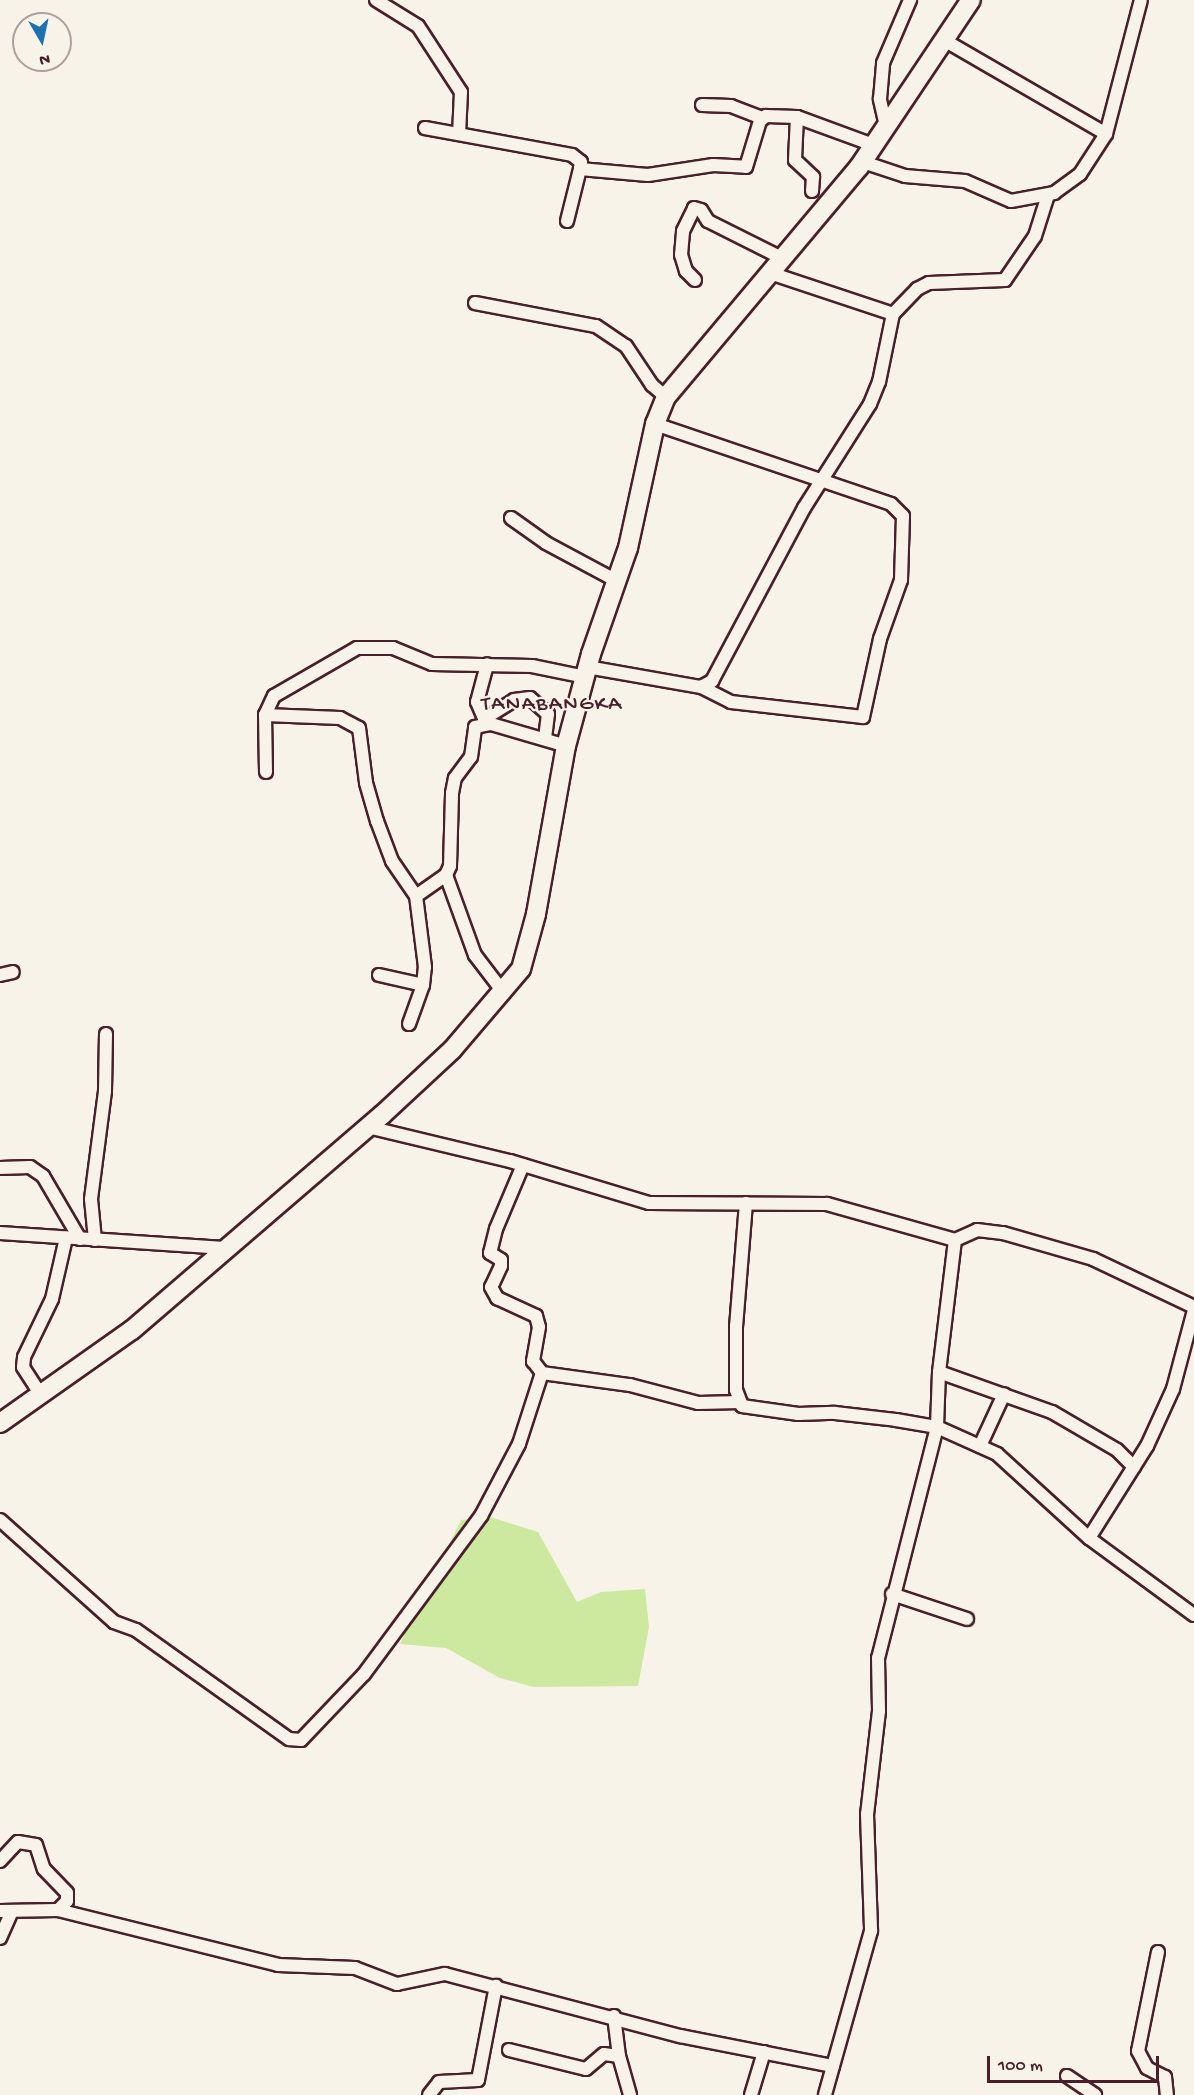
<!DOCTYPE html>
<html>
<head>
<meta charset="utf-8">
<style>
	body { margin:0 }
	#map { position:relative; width:1194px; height:2095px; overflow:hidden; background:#f7f3e8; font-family:"Gochi Hand",sans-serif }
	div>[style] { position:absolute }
	.green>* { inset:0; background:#cde9a0 }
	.roads { filter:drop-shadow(2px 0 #4a1f2b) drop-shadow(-2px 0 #4a1f2b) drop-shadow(0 2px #4a1f2b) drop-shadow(0 -2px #4a1f2b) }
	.street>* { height:12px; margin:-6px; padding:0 6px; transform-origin:6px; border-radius:6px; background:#f7f3e8 }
	.primary>* { height:18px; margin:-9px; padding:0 9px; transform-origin:9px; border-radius:9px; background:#f7f3e8 }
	span { translate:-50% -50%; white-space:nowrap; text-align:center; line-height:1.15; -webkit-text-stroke:4.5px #f7f3e8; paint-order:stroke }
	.quarter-label { font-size:22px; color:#4a1f2b; letter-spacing:1.5px }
	.north { position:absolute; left:12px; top:12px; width:60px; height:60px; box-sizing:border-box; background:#f7f3e8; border:2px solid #b29e9c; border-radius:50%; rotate:171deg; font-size:16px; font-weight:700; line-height:24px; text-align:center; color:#4a1f2b }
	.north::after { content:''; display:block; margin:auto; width:21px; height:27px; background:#1f6fb2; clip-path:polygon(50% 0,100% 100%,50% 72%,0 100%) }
	.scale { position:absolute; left:987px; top:2056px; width:172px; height:27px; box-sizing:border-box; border:3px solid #4a1f2b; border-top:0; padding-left:8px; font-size:18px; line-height:21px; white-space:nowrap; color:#4a1f2b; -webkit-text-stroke:4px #f7f3e8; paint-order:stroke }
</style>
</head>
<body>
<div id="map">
	<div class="green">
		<div style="clip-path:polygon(490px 1517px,538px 1532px,577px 1602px,601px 1592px,645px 1589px,649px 1627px,638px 1686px,534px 1687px,500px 1678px,446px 1648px,400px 1644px,461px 1520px)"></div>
	</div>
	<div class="roads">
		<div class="street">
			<div style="left:376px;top:0;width:49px;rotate:31.8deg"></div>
			<div style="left:418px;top:26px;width:79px;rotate:56.9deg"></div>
			<div style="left:461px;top:92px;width:42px;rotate:92.7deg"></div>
			<div style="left:944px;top:40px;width:187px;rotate:30.1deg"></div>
			<div style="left:702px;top:105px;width:29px;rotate:2deg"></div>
			<div style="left:731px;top:106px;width:33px;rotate:21deg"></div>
			<div style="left:797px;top:117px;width:43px;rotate:92.7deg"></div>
			<div style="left:795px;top:160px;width:25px;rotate:43deg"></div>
			<div style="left:813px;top:177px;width:14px;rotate:94deg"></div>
			<div style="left:886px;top:126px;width:28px;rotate:-103deg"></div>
			<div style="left:880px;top:99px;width:36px;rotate:-85deg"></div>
			<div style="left:883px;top:63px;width:69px;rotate:-66.8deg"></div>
			<div style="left:425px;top:128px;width:149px;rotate:10.4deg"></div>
			<div style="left:572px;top:155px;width:11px;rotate:38deg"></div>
			<div style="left:581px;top:162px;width:7px;rotate:98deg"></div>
			<div style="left:863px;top:162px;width:44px;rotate:18.4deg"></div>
			<div style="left:905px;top:176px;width:60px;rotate:4.8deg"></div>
			<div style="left:965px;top:181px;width:50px;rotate:23.5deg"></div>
			<div style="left:1011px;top:201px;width:44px;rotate:-10.5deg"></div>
			<div style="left:1054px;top:193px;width:32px;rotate:-36deg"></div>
			<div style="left:1080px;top:174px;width:48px;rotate:-57deg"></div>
			<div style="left:1106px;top:134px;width:138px;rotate:-75.4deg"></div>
			<div style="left:567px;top:221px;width:54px;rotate:-76deg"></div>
			<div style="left:580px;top:169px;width:68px;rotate:5deg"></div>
			<div style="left:648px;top:175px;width:66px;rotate:-8.7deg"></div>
			<div style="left:713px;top:165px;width:33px;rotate:3deg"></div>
			<div style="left:746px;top:167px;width:48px;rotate:-73.1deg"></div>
			<div style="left:760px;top:121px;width:8px;rotate:-40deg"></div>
			<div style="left:766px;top:116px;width:31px;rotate:2deg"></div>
			<div style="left:797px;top:117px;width:81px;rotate:20.2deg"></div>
			<div style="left:773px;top:274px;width:126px;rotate:18.4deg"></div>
			<div style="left:893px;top:314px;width:35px;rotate:-46deg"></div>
			<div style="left:917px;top:289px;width:13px;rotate:-27deg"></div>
			<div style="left:929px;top:283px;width:76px;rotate:-2.3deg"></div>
			<div style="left:1005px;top:280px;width:53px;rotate:-55.7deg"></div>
			<div style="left:1035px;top:236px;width:43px;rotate:-72.4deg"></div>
			<div style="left:695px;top:280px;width:13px;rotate:-135deg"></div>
			<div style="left:686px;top:271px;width:17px;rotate:-107deg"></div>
			<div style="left:681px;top:255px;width:24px;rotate:-85deg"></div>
			<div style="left:683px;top:231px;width:25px;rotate:-64deg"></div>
			<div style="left:694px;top:208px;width:7px;rotate:16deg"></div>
			<div style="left:701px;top:210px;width:13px;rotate:58deg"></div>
			<div style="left:708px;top:221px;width:85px;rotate:26.6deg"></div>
			<div style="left:475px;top:303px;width:123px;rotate:10.8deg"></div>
			<div style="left:596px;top:326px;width:36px;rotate:34deg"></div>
			<div style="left:626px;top:346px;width:47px;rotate:56.3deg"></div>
			<div style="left:652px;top:385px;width:18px;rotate:41deg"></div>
			<div style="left:655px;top:424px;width:249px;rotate:18.7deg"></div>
			<div style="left:891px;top:504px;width:17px;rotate:45deg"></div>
			<div style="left:903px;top:516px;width:64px;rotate:91.8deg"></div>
			<div style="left:901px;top:580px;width:63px;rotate:109.6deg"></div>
			<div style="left:880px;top:639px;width:80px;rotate:102.3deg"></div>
			<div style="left:863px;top:717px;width:133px;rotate:-173.5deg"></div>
			<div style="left:731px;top:702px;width:34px;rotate:-153deg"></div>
			<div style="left:511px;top:518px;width:43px;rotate:35.5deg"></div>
			<div style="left:546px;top:543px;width:81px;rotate:28.2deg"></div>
			<div style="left:587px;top:667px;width:116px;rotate:10deg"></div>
			<div style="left:701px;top:687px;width:13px;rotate:-29deg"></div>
			<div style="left:712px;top:681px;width:196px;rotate:-62deg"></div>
			<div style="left:804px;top:508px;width:123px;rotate:-57.6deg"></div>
			<div style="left:870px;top:404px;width:24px;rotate:-68deg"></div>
			<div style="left:879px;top:382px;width:69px;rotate:-78.4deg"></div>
			<div style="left:265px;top:715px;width:75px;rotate:2.3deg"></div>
			<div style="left:340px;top:718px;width:21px;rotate:28deg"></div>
			<div style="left:359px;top:728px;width:55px;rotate:82.7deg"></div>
			<div style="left:366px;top:783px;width:40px;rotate:74deg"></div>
			<div style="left:377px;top:821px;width:43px;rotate:69.4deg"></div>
			<div style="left:392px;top:861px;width:42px;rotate:55.6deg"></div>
			<div style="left:484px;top:719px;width:36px;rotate:-32deg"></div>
			<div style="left:514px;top:700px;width:16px;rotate:-7deg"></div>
			<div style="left:530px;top:698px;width:24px;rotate:42deg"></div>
			<div style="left:548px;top:714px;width:23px;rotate:97deg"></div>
			<div style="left:486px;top:723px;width:23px;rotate:-113deg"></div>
			<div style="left:477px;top:702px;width:39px;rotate:-75deg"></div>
			<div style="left:266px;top:772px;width:57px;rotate:-91deg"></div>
			<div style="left:265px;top:715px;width:21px;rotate:-65deg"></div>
			<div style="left:274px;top:696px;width:96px;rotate:-30deg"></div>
			<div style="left:357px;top:648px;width:36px"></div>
			<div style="left:393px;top:648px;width:42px;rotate:22.3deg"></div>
			<div style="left:432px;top:664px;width:100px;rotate:1.1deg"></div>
			<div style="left:532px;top:666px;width:54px;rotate:11.7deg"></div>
			<div style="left:446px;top:875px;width:85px;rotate:70.1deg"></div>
			<div style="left:475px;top:955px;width:48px;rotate:52.7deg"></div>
			<div style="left:0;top:975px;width:13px;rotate:-13deg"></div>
			<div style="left:379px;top:975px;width:45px;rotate:12.8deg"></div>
			<div style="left:409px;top:1024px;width:41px;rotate:-70.3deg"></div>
			<div style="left:423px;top:985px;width:18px;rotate:-84deg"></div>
			<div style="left:425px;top:967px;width:72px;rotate:-97.2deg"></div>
			<div style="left:416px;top:896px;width:37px;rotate:-35deg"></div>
			<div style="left:446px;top:875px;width:10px;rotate:-66deg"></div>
			<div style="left:450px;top:866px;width:73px;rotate:-88.4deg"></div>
			<div style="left:452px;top:793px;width:15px;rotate:-79deg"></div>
			<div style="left:455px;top:778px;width:26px;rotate:-53deg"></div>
			<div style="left:471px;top:757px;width:30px;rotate:-82deg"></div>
			<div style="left:475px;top:727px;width:16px;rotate:-11deg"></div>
			<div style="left:491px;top:724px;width:78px;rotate:16.3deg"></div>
			<div style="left:368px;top:1127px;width:146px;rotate:13.5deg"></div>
			<div style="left:510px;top:1161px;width:145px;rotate:16.8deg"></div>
			<div style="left:649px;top:1203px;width:178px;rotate:0.3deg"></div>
			<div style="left:827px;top:1204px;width:133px;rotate:15.7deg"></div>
			<div style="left:955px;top:1240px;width:133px;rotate:96.9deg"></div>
			<div style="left:939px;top:1372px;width:55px;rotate:92.1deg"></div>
			<div style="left:937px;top:1427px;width:238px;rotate:104.3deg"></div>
			<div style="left:878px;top:1658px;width:53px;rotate:88.9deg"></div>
			<div style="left:879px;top:1711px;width:104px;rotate:96.6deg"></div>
			<div style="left:867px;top:1814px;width:117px;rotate:88deg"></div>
			<div style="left:871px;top:1931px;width:170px;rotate:105.7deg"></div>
			<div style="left:523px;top:1165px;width:69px;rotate:112.9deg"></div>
			<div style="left:496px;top:1229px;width:25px;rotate:104deg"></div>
			<div style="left:490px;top:1253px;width:13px;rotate:32deg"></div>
			<div style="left:501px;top:1260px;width:6px;rotate:90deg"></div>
			<div style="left:501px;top:1266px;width:23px;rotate:115deg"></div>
			<div style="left:491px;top:1287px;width:13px;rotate:61deg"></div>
			<div style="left:497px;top:1298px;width:43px;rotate:24.8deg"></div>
			<div style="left:536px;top:1316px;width:11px;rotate:75deg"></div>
			<div style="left:539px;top:1327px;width:35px;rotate:100deg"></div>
			<div style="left:533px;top:1361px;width:15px;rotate:53deg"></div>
			<div style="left:0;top:1168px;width:30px;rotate:-2deg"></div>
			<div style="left:30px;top:1167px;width:16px;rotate:35deg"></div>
			<div style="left:43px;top:1176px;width:73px;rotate:59.6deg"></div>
			<div style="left:746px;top:1203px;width:123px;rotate:94.6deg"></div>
			<div style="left:736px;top:1326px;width:64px;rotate:90deg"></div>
			<div style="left:736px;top:1390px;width:17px;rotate:69deg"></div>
			<div style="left:742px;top:1406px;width:57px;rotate:8.1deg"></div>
			<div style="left:798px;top:1414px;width:37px;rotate:-2deg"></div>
			<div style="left:835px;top:1413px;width:61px;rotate:6.5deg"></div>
			<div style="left:896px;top:1420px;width:42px;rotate:9.7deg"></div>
			<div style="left:937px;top:1427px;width:66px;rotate:24.2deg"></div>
			<div style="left:997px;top:1454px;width:125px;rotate:42.4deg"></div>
			<div style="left:1089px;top:1538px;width:130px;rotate:36.3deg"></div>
			<div style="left:0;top:1233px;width:225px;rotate:3.8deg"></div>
			<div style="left:95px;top:1240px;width:41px;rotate:-95.6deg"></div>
			<div style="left:91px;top:1199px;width:109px;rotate:-82.6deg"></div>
			<div style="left:105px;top:1091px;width:57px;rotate:-89deg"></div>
			<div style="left:955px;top:1240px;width:24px;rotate:-24deg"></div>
			<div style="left:977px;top:1230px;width:26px;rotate:7deg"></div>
			<div style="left:1003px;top:1233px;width:94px;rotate:16.1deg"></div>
			<div style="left:1093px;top:1259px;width:112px;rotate:25.4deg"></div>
			<div style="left:939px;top:1372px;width:120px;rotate:19.5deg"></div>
			<div style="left:1052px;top:1412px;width:75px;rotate:30.3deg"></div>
			<div style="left:1117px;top:1450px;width:24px;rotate:45deg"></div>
			<div style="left:41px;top:1395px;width:33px;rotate:-123deg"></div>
			<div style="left:23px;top:1367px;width:10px;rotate:-84deg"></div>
			<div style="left:24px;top:1357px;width:64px;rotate:-64.2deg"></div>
			<div style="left:52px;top:1299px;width:63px;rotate:-77.1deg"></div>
			<div style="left:980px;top:1446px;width:57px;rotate:-65.2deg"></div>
			<div style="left:0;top:1520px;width:153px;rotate:41.8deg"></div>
			<div style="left:114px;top:1622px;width:23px;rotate:20deg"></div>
			<div style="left:136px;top:1630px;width:188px;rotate:35.5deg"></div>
			<div style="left:289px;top:1739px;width:12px;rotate:5deg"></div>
			<div style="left:301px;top:1740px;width:91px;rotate:-46.3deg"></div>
			<div style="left:364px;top:1674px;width:197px;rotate:-53.5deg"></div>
			<div style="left:481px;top:1516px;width:81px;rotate:-62.2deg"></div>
			<div style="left:519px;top:1444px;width:75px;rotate:-72.1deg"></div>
			<div style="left:542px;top:1373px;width:89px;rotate:7.8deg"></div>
			<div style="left:630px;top:1385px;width:70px;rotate:14.8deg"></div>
			<div style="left:698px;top:1403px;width:42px;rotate:-1.4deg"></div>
			<div style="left:1089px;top:1538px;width:109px;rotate:-57.8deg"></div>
			<div style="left:1147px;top:1446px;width:63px;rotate:-65.5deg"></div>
			<div style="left:1173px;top:1389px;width:82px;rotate:-75.1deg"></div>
			<div style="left:892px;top:1594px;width:79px;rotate:18.4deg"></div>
			<div style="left:0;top:1861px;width:26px;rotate:-47deg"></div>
			<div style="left:18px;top:1842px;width:18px;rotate:9deg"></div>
			<div style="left:36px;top:1845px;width:25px;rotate:72deg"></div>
			<div style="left:44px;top:1869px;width:33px;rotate:46deg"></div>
			<div style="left:67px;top:1893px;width:8px;rotate:90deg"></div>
			<div style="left:67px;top:1901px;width:13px;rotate:135deg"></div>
			<div style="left:0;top:1911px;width:58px;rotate:-1deg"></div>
			<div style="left:58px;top:1910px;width:227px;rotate:14deg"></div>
			<div style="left:278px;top:1965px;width:77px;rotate:2.2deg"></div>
			<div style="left:355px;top:1968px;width:45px;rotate:20.9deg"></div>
			<div style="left:397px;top:1984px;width:49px;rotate:-11.8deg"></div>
			<div style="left:445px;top:1974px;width:243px;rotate:14.8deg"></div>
			<div style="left:680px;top:2036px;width:156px;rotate:11.1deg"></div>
			<div style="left:0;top:1938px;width:27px;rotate:-66deg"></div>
			<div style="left:1158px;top:1952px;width:101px;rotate:101.4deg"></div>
			<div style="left:1138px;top:2051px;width:19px;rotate:62deg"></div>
			<div style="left:1147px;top:2068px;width:20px;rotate:27deg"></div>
			<div style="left:1165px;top:2077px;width:18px;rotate:84deg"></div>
			<div style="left:614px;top:2016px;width:40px;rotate:82.9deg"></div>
			<div style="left:619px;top:2056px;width:41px;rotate:74.2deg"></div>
			<div style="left:509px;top:2050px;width:79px;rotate:13.9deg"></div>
			<div style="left:586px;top:2069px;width:23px;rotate:-40deg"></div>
			<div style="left:604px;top:2054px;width:15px;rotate:8deg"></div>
			<div style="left:1067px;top:2076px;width:34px;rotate:34deg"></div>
			<div style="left:429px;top:2095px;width:16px;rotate:-52deg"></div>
			<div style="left:439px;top:2082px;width:39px;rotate:-3deg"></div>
			<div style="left:478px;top:2080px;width:96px;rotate:-79.2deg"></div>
			<div style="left:751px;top:2095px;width:45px;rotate:-73.2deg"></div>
		</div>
		<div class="primary">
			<div style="left:0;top:1423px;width:161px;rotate:-35.2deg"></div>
			<div style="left:132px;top:1330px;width:330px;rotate:-40.7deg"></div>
			<div style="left:382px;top:1115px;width:96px;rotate:-42.9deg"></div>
			<div style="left:452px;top:1050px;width:106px;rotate:-49.6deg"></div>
			<div style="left:521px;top:969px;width:57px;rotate:-74.7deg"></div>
			<div style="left:536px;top:914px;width:171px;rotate:-79.9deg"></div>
			<div style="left:566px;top:746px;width:95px;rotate:-74.8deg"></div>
			<div style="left:591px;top:654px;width:112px;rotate:-70.8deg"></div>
			<div style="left:628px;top:548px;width:127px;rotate:-77.7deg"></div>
			<div style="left:655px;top:424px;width:29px;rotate:-68deg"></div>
			<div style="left:666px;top:397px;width:300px;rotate:-50deg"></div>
			<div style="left:859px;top:167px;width:201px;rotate:-56.2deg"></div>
		</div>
	</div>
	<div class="quarter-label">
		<span style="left:552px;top:706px">TANABANGKA</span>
	</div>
	<div class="north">N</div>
	<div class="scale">100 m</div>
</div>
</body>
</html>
